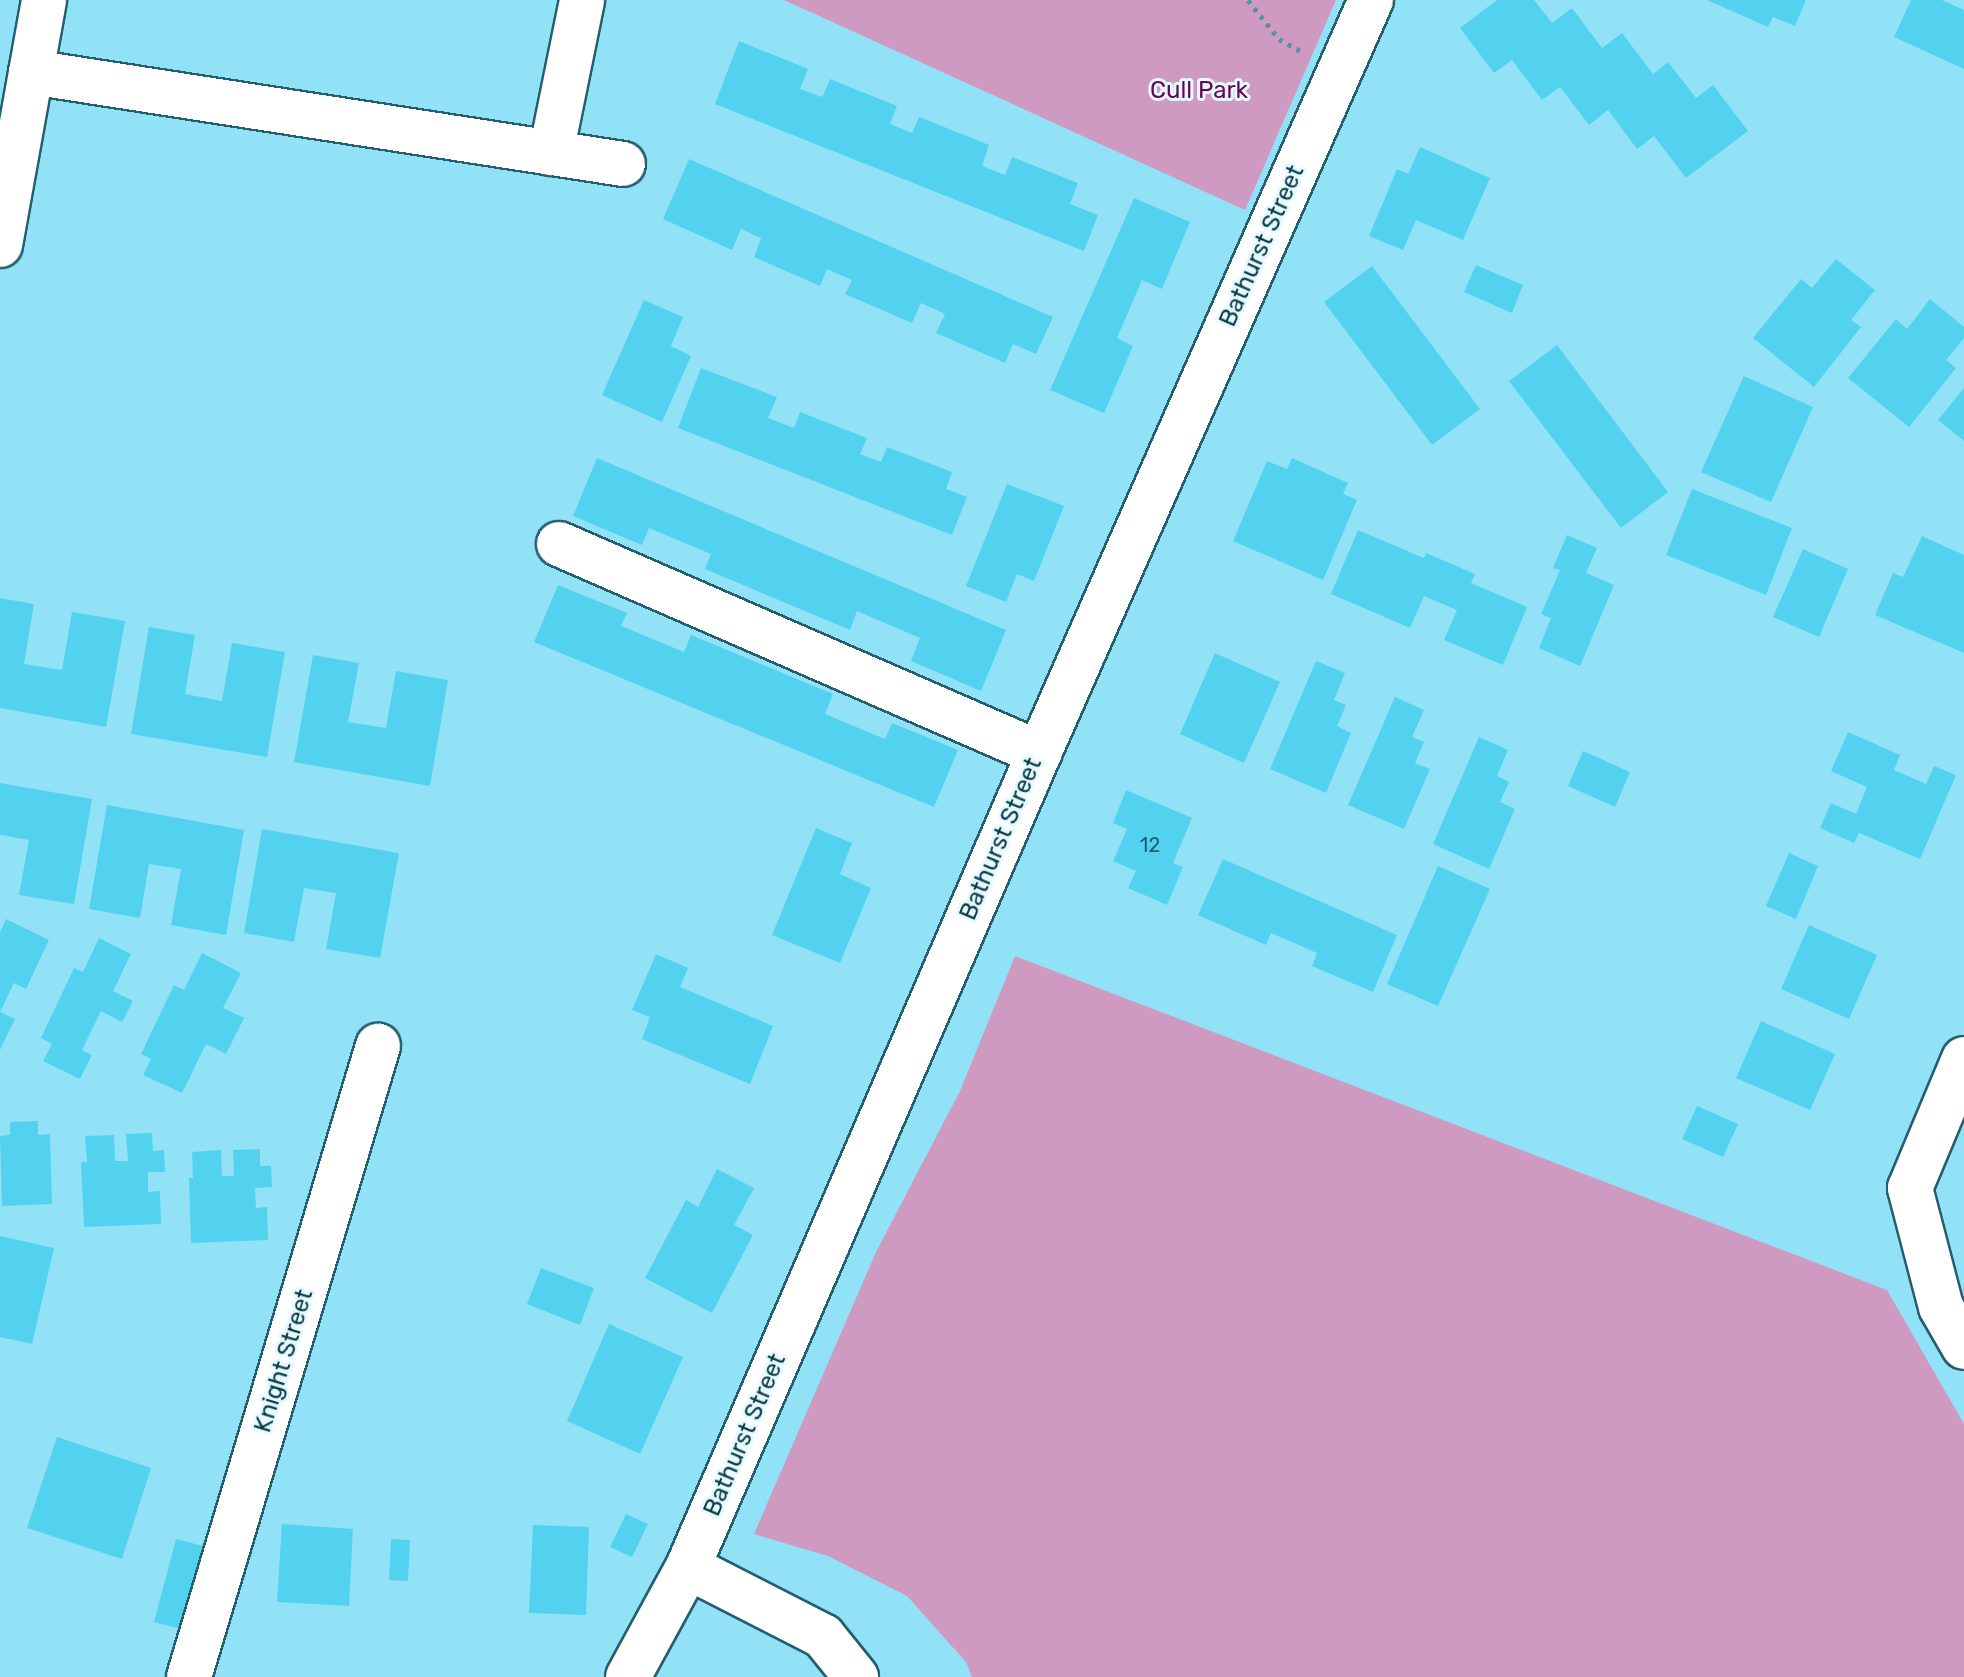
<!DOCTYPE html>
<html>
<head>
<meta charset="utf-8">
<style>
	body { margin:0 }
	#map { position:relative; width:1964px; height:1677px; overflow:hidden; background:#92e2f7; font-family:Rubik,sans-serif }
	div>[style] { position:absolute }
	.green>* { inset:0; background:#cf9ac1 }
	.building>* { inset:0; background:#53d2f0 }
	.path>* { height:5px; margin-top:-2.5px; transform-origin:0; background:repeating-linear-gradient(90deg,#5394a4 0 4px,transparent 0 10px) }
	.roads { filter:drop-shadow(2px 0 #255e6c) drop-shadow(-2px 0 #255e6c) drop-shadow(0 2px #255e6c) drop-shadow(0 -2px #255e6c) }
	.minor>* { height:44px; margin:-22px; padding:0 22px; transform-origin:22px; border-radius:22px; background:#fff }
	span { translate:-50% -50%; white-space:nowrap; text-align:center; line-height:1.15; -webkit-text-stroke:6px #e6f9fe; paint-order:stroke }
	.number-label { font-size:20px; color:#1c6170 }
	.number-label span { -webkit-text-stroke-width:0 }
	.park-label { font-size:24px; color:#640556 }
	.street-label { font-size:24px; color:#0a3b45 }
</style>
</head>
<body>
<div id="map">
	<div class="green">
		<div style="clip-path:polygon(784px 0,1336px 0,1245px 210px)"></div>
		<div style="clip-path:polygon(1015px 956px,1887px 1290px,1964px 1424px,1964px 1677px,972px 1677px,966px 1662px,907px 1596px,828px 1556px,754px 1534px,876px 1252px,960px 1091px)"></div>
	</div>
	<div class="building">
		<div style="clip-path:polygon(1497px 0,1534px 0,1552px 23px,1572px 8px,1602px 48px,1622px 33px,1653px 74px,1668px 62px,1696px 98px,1713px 85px,1748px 131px,1686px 178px,1654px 136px,1637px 149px,1608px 110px,1589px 125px,1560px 87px,1542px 100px,1512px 60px,1494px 73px,1460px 28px)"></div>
		<div style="clip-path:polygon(1707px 0,1806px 0,1795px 26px,1773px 17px,1768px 27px)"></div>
		<div style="clip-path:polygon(1911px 0,1942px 0,1964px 10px,1964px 69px,1894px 37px)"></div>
		<div style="clip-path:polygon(739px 41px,808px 69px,800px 89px,822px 97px,830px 79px,897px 106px,890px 124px,912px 133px,919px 117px,989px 145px,982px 166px,1005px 175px,1012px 157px,1078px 183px,1070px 204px,1098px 215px,1084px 251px,715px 104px)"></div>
		<div style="clip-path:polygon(1420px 147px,1490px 178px,1463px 240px,1416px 220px,1403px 250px,1369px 236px,1397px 169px,1408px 174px)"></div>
		<div style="clip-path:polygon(689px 159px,1053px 317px,1036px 354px,1013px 344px,1005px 363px,936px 333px,945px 314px,921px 303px,912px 323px,845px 294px,852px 280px,827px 269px,820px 286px,754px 257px,761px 238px,741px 229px,732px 250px,663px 219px)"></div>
		<div style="clip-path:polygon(1134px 198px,1190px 222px,1162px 289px,1142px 280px,1117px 338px,1133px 346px,1104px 413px,1050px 390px)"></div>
		<div style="clip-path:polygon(1836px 259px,1875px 290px,1851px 320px,1861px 327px,1814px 387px,1753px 338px,1801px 279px,1812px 288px)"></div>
		<div style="clip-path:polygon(1476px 265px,1523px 285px,1512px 313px,1464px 292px)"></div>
		<div style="clip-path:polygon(1372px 266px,1480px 409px,1432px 445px,1324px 302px)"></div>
		<div style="clip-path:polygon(1930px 299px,1964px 327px,1964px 338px,1946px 360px,1956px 368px,1909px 427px,1848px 378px,1896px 319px,1907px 329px)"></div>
		<div style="clip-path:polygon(644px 300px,683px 317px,671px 346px,691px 356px,662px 422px,602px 395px)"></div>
		<div style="clip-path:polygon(1557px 345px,1668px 492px,1621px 528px,1509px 381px)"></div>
		<div style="clip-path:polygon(701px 368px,777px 397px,768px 418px,794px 428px,800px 412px,867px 438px,860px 454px,881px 462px,887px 447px,952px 472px,946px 489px,967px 497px,952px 535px,678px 428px)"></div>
		<div style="clip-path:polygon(1744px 376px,1813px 407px,1771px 502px,1701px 472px)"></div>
		<div style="clip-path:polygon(1964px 388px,1964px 441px,1938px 420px)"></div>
		<div style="clip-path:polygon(597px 458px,1006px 630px,981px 691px,911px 661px,920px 638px,857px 611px,850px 630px,705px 569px,711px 554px,649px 528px,642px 545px,573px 516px)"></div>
		<div style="clip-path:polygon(1292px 458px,1348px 483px,1343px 494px,1357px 500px,1323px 580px,1233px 541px,1267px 461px,1287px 469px)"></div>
		<div style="clip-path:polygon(1007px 484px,1064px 506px,1034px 581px,1017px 574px,1006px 602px,966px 586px)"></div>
		<div style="clip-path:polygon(1692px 489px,1792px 528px,1766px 595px,1666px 555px)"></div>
		<div style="clip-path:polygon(1358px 530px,1424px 558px,1426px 553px,1475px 574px,1471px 583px,1527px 607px,1503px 665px,1444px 640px,1457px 610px,1424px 596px,1410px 628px,1331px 594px)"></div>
		<div style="clip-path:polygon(1567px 535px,1597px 548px,1586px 573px,1614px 585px,1580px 666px,1539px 648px,1551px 618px,1541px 614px,1560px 570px,1553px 568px)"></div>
		<div style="clip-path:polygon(1922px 536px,1964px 555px,1964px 653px,1875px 615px,1893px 573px,1903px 577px)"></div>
		<div style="clip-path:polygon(1803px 549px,1848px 569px,1819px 637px,1773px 617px)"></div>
		<div style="clip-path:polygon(558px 585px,627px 613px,621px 626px,684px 652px,691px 635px,833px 694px,825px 714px,885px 739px,892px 723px,958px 750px,934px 807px,534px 642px)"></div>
		<div style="clip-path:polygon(0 598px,34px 604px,24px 664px,62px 670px,72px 612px,125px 621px,106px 727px,0 708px)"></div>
		<div style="clip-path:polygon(149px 627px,195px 635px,185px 694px,222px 701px,232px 643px,285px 652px,267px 757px,131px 734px)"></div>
		<div style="clip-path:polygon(1215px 653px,1280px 682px,1244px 763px,1180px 734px)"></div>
		<div style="clip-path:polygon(313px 655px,359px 663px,348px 722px,386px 728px,396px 671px,448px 680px,430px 786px,294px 762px)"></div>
		<div style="clip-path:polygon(1316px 661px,1345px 673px,1334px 700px,1346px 705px,1337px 726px,1351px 733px,1326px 793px,1270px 769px)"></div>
		<div style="clip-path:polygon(1395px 697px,1424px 710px,1412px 737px,1424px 742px,1415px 763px,1430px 769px,1404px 829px,1348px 805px)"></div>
		<div style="clip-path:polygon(1848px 732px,1900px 755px,1894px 770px,1926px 784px,1934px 766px,1956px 775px,1920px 859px,1859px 833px,1854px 843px,1820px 828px,1831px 803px,1856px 814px,1867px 787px,1831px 771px)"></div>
		<div style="clip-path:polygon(1479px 737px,1508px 750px,1497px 776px,1509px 782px,1500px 802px,1515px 809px,1489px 869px,1433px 844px)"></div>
		<div style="clip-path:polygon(1583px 751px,1630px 772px,1615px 807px,1568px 786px)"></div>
		<div style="clip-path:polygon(0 783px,92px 799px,74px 904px,19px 895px,29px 840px,0 835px)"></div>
		<div style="clip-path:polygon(1126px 790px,1192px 818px,1173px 863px,1183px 867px,1167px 905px,1128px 888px,1136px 871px,1113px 861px,1127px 829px,1113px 823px)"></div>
		<div style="clip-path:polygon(107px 805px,244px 830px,226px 935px,171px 925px,181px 869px,149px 864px,140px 918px,89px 909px)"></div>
		<div style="clip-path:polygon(816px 828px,852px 843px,840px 874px,871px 888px,840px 963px,772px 935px)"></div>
		<div style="clip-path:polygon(262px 829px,399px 853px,380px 958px,326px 949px,336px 893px,304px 888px,294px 942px,244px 933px)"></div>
		<div style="clip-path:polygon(1789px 853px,1818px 866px,1796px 919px,1766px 906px)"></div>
		<div style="clip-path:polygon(1223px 859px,1397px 935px,1373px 992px,1312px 966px,1317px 953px,1271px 933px,1266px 945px,1198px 915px)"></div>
		<div style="clip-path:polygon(1438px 866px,1490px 889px,1438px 1006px,1387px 984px)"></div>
		<div style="clip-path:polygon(6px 919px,49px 940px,26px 989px,14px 983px,0 1012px,0 932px)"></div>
		<div style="clip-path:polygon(1809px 925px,1877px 955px,1849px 1019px,1781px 989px)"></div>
		<div style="clip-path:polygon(99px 938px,131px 954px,113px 991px,133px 1001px,122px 1022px,101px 1011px,82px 1050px,92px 1055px,80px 1079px,43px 1061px,52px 1044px,41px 1038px,74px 968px,83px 972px)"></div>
		<div style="clip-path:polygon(202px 953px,241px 973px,223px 1008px,244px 1018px,226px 1054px,206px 1044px,182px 1093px,143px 1075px,151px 1059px,141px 1054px,174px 985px,184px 990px)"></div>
		<div style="clip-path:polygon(656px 954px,688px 968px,680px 987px,773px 1026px,750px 1084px,642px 1039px,650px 1017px,632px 1010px)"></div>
		<div style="clip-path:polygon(0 1012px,15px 1019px,0 1050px)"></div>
		<div style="clip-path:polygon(1761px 1021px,1835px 1054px,1810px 1110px,1736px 1078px)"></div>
		<div style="clip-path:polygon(1697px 1106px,1738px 1124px,1723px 1157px,1682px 1139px)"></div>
		<div style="clip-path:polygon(38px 1121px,38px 1135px,50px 1134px,52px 1204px,2px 1206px,0 1136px,10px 1135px,10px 1122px)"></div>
		<div style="clip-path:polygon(152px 1133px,153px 1151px,164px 1150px,165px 1172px,148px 1172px,148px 1192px,160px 1191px,161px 1224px,84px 1227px,81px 1162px,87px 1162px,85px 1136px,114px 1135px,115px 1161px,128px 1161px,126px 1134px)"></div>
		<div style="clip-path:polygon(260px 1149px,260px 1166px,271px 1166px,272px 1187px,255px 1188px,256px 1208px,267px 1207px,268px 1240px,191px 1243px,189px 1178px,193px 1178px,192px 1152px,221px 1150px,222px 1176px,234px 1176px,233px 1150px)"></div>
		<div style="clip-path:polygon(717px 1169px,754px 1188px,734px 1225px,753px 1235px,712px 1313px,645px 1278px,686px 1200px,698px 1207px)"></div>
		<div style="clip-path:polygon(0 1236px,54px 1248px,32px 1344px,0 1337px)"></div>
		<div style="clip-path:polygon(541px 1268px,594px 1288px,580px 1325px,527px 1304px)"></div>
		<div style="clip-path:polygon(609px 1324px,683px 1357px,640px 1454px,567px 1421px)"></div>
		<div style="clip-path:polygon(57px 1437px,151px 1468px,122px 1559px,27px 1528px)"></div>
		<div style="clip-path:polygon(626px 1514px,648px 1524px,632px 1557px,610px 1547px)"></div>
		<div style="clip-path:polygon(282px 1524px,353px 1529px,349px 1606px,277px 1602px)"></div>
		<div style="clip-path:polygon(533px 1525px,589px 1527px,586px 1615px,529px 1613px)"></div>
		<div style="clip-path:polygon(176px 1539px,211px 1548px,189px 1631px,154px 1622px)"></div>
		<div style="clip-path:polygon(391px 1539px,410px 1540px,408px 1581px,389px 1580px)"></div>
	</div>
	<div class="path">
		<div style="left:1248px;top:0;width:50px;rotate:51.5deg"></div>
		<div style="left:1279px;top:39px;width:25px;rotate:29deg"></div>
	</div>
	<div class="roads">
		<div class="minor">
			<div style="left:31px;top:72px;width:599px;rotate:8.83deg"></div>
			<div style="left:551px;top:153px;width:156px;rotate:-78.5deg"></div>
			<div style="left:0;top:245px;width:249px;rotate:-79.8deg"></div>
			<div style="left:559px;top:544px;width:524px;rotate:23.53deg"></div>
			<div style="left:1964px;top:1059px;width:140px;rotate:112.7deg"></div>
			<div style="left:1910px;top:1188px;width:123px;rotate:75.4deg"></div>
			<div style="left:1941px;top:1307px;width:46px;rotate:60.1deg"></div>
			<div style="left:688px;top:1567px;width:152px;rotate:27.1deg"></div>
			<div style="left:823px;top:1636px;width:53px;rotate:51.2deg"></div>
			<div style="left:189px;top:1677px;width:659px;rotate:-73.33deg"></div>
			<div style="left:628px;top:1677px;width:125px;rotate:-61.4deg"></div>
			<div style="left:688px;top:1567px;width:886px;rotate:-66.67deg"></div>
			<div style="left:1039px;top:753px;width:823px;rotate:-66.21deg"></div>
		</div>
	</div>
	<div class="number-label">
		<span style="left:1150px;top:845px">12</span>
	</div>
	<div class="park-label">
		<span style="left:1199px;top:91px">Cull Park</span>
	</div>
	<div class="street-label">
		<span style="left:1262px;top:246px;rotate:-66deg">Bathurst Street</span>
		<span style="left:1001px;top:839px;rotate:-67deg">Bathurst Street</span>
		<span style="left:284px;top:1361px;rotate:-73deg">Knight Street</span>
		<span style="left:745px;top:1435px;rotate:-67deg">Bathurst Street</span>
	</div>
</div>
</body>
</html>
